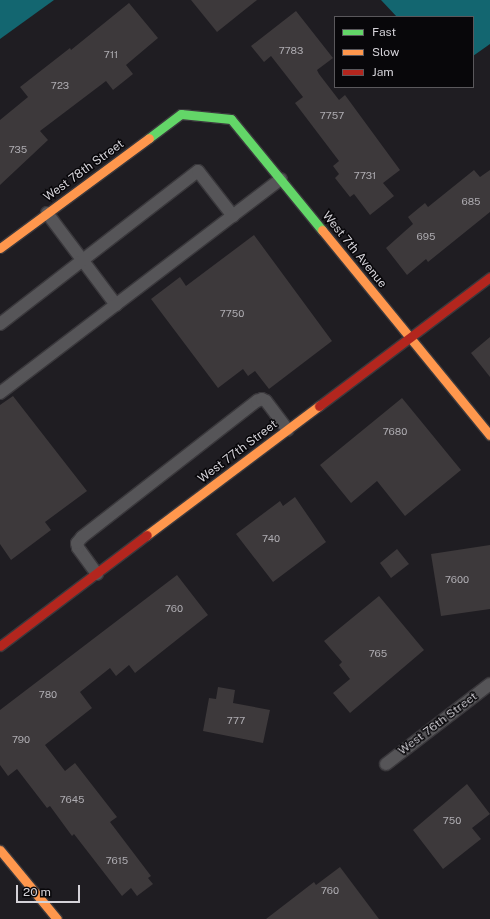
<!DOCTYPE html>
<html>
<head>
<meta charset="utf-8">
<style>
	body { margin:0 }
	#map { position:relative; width:490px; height:919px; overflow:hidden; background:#1f1d22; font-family:"Public Sans",sans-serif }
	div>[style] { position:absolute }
	.water>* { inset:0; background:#136670 }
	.building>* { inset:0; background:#3d393b }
	.roads { filter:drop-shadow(1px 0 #3a383c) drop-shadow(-1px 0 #3a383c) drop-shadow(0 1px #3a383c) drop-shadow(0 -1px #3a383c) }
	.lane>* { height:12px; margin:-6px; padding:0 6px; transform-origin:6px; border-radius:6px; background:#565558 }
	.fast>* { height:9px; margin:-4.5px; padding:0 4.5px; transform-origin:4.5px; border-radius:4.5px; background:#63d668 }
	.slow>* { height:9px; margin:-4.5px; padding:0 4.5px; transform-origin:4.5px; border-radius:4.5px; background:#ff974d }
	.jam>* { height:9px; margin:-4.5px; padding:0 4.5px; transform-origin:4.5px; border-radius:4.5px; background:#b3261e }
	span { translate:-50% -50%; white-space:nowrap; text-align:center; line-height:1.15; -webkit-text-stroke:3px #08070a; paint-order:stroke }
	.number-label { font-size:10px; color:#aeacb1 }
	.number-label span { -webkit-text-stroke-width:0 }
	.street-label { font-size:12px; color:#d4d2d8 }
	.legend { position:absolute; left:334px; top:16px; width:140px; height:72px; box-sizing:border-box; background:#08070a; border:1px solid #5a585c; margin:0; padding:5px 7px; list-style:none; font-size:12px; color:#d4d2d8 }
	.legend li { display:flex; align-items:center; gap:8px; height:20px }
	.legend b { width:20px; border:1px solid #5a585c }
	.scale { position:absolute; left:16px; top:885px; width:64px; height:18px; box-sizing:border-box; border:2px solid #d4d2d8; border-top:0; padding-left:5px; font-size:12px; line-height:14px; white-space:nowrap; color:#d4d2d8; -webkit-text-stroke:3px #08070a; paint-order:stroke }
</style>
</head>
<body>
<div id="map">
	<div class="water">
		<div style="clip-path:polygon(0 0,54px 0,0 39px)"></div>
		<div style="clip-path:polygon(381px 0,490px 0,490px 44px,473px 56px,473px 17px,397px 17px)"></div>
	</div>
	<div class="building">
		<div style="clip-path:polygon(191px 0,257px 0,217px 32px)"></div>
		<div style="clip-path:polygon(129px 3px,158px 38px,126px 65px,133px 74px,113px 90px,106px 81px,40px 131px,48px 140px,0 185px,0 120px,28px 97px,20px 87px,70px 48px,71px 50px)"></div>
		<div style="clip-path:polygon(296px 11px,333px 58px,317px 70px,319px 74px,339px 100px,345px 95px,400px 170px,383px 183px,394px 196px,370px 215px,354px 194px,350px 197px,335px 178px,339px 174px,333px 166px,339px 161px,295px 103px,303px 97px,271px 56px,264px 62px,251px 46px)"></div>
		<div style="clip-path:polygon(474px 170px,480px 177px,490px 170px,490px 212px,428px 262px,426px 259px,407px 275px,386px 248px,413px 224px,408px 217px,425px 203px,428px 207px)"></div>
		<div style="clip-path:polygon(254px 235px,332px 341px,269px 389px,255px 371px,248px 376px,243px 369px,218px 388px,151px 299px,180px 277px,186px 286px)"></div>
		<div style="clip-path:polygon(490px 337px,490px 377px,471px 353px)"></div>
		<div style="clip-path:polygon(13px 396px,87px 491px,45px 522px,51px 530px,11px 560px,0 544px,0 405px)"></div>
		<div style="clip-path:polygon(402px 398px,461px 470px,405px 516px,377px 481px,351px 503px,320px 465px)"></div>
		<div style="clip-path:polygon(295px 497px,326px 542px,273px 582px,236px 534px,280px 501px,283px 506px)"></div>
		<div style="clip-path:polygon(490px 545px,490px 609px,441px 616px,431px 554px)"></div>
		<div style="clip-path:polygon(397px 549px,409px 564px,391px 578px,380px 563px)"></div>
		<div style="clip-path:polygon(177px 575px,208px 615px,135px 673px,129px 665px,116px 676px,110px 668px,80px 692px,92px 708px,45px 745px,65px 771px,75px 763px,117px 817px,110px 822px,151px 876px,148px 878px,153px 884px,137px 896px,131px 888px,122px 896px,74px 834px,72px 836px,50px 806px,47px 808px,17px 769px,8px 776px,0 765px,0 710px)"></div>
		<div style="clip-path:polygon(379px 596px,424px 650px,350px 713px,333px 693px,350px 679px,339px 665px,342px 662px,324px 641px)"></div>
		<div style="clip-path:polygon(218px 687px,235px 690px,233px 703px,270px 710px,263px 743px,203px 731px,209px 698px,216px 699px)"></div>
		<div style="clip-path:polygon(467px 784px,490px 814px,472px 828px,481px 839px,443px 869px,413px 830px)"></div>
		<div style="clip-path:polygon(340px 867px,379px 919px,266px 919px,314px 882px,316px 885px)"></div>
	</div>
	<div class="roads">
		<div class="lane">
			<div style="left:47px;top:213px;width:115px;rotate:53.1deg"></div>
			<div style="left:0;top:324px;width:250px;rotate:-37.7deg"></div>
			<div style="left:198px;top:171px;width:57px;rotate:52.1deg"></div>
			<div style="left:0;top:393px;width:353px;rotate:-37.3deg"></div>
			<div style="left:97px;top:574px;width:32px;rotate:-126deg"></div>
			<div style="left:78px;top:548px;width:5px;rotate:-101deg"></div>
			<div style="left:77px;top:543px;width:8px;rotate:-50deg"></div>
			<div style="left:82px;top:537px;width:222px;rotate:-37.9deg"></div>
			<div style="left:257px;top:401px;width:5px;rotate:-22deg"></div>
			<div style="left:262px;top:399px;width:4px;rotate:27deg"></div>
			<div style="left:266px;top:401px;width:36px;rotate:53deg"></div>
			<div style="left:386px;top:764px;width:131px;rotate:-37.6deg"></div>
		</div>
		<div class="fast">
			<div style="left:149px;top:138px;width:40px;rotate:-37deg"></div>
			<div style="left:181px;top:114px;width:50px;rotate:5.7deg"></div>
			<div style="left:231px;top:119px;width:144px;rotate:50.7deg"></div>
		</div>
		<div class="slow">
			<div style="left:322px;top:230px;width:265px;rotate:50.7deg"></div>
			<div style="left:0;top:248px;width:185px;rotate:-36.4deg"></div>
			<div style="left:147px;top:535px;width:215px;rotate:-36.9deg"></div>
			<div style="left:0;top:850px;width:89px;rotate:50.4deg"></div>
		</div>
		<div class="jam">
			<div style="left:319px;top:406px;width:214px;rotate:-37deg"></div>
			<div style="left:0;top:646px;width:184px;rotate:-37.1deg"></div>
		</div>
	</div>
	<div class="number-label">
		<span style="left:291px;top:51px">7783</span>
		<span style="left:111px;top:55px">711</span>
		<span style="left:60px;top:86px">723</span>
		<span style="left:332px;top:116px">7757</span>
		<span style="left:18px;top:150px">735</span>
		<span style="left:365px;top:176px">7731</span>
		<span style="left:471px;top:202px">685</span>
		<span style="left:426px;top:237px">695</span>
		<span style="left:232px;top:314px">7750</span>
		<span style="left:395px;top:432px">7680</span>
		<span style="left:271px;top:539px">740</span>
		<span style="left:457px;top:580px">7600</span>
		<span style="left:174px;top:609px">760</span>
		<span style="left:378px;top:654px">765</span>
		<span style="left:48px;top:695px">780</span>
		<span style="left:236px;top:721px">777</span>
		<span style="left:21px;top:740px">790</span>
		<span style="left:72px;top:800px">7645</span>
		<span style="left:452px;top:821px">750</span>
		<span style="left:117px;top:861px">7615</span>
		<span style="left:330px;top:891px">760</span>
	</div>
	<div class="street-label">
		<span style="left:84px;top:171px;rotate:-36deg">West 78th Street</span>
		<span style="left:354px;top:250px;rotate:51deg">West 7th Avenue</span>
		<span style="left:238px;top:452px;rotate:-37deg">West 77th Street</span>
		<span style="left:438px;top:724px;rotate:-37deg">West 76th Street</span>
	</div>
	<ul class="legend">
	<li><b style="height:5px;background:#63d668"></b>Fast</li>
	<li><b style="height:5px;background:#ff974d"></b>Slow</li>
	<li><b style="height:5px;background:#b3261e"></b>Jam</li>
	</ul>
	<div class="scale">20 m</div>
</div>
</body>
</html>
